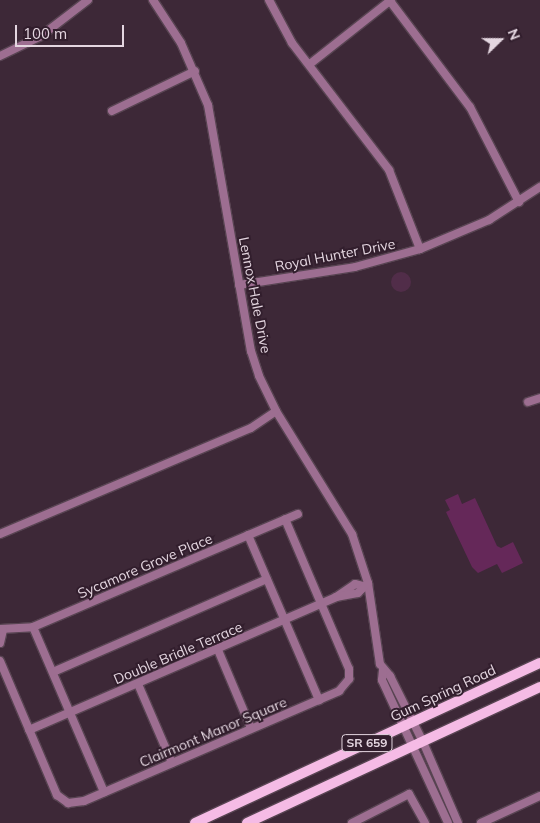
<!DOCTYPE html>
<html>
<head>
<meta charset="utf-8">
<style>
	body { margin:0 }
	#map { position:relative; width:540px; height:823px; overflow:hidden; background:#3d2837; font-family:Mulish,sans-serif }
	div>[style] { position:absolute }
	.green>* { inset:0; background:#512d49 }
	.round { border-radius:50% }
	.building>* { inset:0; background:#652859 }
	.roads { filter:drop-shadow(1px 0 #584452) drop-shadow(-1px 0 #584452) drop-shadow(0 1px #584452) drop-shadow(0 -1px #584452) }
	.minor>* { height:8px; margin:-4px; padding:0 4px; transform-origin:4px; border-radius:4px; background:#9d6e91 }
	.major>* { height:10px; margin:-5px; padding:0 5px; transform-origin:5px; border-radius:5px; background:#f5bbe5 }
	span { translate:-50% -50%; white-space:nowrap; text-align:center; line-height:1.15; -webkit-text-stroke:4px #321e2d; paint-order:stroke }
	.shield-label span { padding:1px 4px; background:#321e2d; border:1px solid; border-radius:4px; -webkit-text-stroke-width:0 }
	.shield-label { font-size:12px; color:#e4d6e0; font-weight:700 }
	.street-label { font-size:14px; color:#e4d6e0 }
	.north { position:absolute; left:475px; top:15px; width:50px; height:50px; -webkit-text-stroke:4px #321e2d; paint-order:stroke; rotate:68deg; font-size:14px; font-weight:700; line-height:20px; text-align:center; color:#e4d6e0 }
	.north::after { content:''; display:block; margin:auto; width:18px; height:22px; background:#e4d6e0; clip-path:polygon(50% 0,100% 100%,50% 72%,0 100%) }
	.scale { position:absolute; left:15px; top:25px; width:109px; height:22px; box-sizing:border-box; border:2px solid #e4d6e0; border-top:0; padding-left:6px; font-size:15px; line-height:18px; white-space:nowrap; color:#e4d6e0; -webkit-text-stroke:4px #321e2d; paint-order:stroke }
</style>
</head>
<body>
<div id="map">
	<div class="green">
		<div class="round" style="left:391px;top:272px;width:20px;height:20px"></div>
	</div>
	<div class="building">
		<div style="clip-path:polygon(458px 494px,462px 504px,475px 498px,497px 546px,501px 548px,513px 542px,523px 563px,502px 573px,497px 564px,478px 573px,472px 567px,446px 512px,450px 510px,445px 500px)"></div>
	</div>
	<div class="roads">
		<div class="minor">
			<div style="left:153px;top:0;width:51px;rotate:56.9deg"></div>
			<div style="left:181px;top:43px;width:68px;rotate:66.5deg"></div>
			<div style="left:208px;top:105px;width:250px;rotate:80.1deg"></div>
			<div style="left:251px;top:351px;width:26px;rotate:72deg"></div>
			<div style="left:259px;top:376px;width:39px;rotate:64deg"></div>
			<div style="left:276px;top:411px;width:145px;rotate:58.3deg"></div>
			<div style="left:352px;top:534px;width:52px;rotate:71.9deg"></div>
			<div style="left:368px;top:583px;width:82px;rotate:81.6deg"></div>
			<div style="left:380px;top:664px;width:16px;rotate:50deg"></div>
			<div style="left:390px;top:676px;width:74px;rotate:63.4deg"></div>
			<div style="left:423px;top:742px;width:88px;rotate:66.6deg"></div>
			<div style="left:269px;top:0;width:49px;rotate:61.9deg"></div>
			<div style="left:292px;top:43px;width:160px;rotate:52.6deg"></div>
			<div style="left:389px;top:170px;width:85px;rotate:68.6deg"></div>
			<div style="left:390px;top:1px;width:133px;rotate:53deg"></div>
			<div style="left:470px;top:107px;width:107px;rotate:62.7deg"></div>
			<div style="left:0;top:56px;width:46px;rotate:-26deg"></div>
			<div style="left:41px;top:36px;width:59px;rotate:-37.5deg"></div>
			<div style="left:310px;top:64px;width:103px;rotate:-38.3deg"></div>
			<div style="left:112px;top:111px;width:92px;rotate:-25.7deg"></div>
			<div style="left:239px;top:285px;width:117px;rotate:-8.8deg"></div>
			<div style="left:355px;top:267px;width:67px;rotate:-15.5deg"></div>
			<div style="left:420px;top:249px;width:75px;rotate:-22.8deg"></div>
			<div style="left:489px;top:220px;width:61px;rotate:-32.9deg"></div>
			<div style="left:528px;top:402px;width:13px;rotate:-18deg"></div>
			<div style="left:0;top:534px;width:272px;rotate:-22.9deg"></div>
			<div style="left:251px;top:428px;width:30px;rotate:-34deg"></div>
			<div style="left:248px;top:535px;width:180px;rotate:66.7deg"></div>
			<div style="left:336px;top:597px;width:23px;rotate:-34deg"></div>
			<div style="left:355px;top:584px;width:8px;rotate:14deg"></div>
			<div style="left:33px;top:627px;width:180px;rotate:66.7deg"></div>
			<div style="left:0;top:629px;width:33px;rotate:-3deg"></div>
			<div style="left:33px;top:627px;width:288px;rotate:-23.1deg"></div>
			<div style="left:0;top:643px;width:13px;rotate:-77deg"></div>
			<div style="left:218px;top:650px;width:85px;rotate:67.1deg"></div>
			<div style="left:0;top:661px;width:146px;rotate:67deg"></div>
			<div style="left:57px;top:795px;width:14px;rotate:36deg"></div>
			<div style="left:68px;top:803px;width:16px;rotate:-7deg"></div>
			<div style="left:84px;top:801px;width:278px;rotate:-23.3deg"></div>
			<div style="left:339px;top:691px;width:16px;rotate:-50deg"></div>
			<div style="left:349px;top:679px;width:10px;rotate:-90deg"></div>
			<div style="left:349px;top:669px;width:163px;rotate:-113.1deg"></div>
			<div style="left:383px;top:670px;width:10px;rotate:96deg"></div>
			<div style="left:382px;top:680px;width:157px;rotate:65.2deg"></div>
			<div style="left:53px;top:672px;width:233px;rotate:-23.5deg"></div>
			<div style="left:138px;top:684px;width:86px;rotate:66.7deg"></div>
			<div style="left:29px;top:730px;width:335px;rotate:-23.4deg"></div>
			<div style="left:336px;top:597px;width:22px;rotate:-10deg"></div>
			<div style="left:358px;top:593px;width:14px;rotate:-45deg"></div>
			<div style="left:352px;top:823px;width:64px;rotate:-27deg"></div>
			<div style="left:409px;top:794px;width:33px;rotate:61deg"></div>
			<div style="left:481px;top:823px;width:65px;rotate:-24.6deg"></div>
		</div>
		<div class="major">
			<div style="left:195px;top:823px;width:380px;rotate:-24.9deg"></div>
			<div style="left:247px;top:823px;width:323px;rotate:-24.9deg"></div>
		</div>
	</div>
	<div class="shield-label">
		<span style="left:367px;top:743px">SR 659</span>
	</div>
	<div class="street-label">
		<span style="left:335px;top:255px;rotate:-11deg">Royal Hunter Drive</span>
		<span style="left:255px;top:295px;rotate:79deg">Lennox Hale Drive</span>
		<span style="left:145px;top:566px;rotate:-23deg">Sycamore Grove Place</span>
		<span style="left:178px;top:653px;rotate:-23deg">Double Bridle Terrace</span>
		<span style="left:443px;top:693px;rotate:-25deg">Gum Spring Road</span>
		<span style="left:213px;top:732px;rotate:-23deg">Clairmont Manor Square</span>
	</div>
	<div class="north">N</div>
	<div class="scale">100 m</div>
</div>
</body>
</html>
